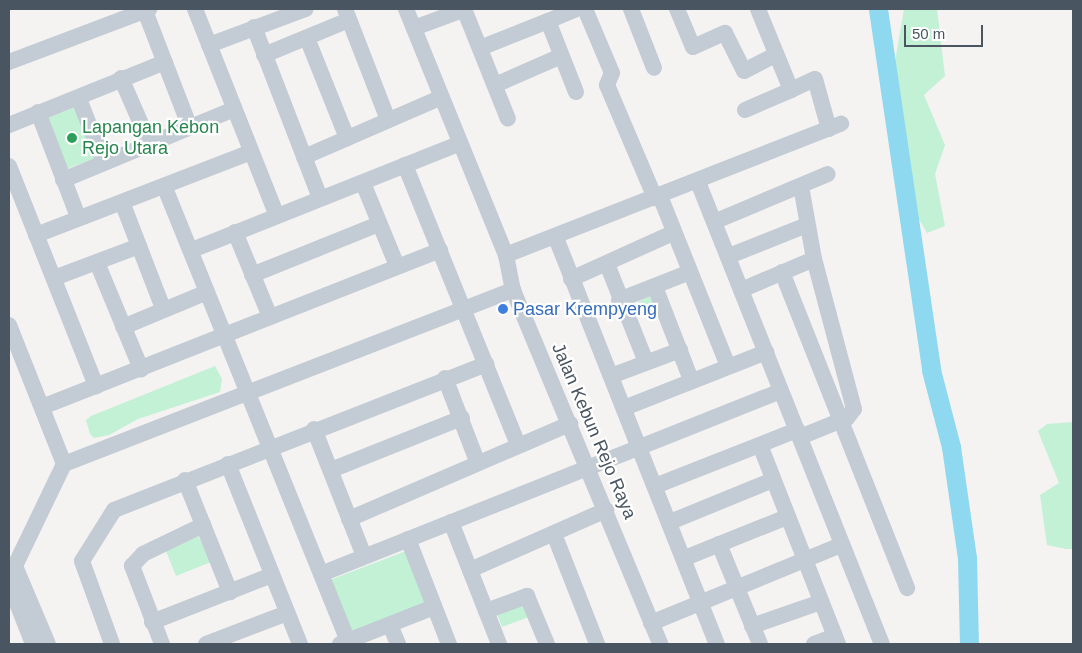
<!DOCTYPE html>
<html>
<head>
<meta charset="utf-8">
<style>
	body { margin:0 }
	#map { position:relative; width:1082px; height:653px; overflow:hidden; background:#f5f2f2; font-family:Helvetica,sans-serif }
	div>[style] { position:absolute }
	.green>* { inset:0; background:#c2f1d5 }
	.river>* { height:19px; margin:-9.5px; padding:0 9.5px; transform-origin:9.5px; border-radius:9.5px; background:#8ed9ef }
	.minor>* { height:16px; margin:-8px; padding:0 8px; transform-origin:8px; border-radius:8px; background:#c3ccd4 }
	.dots>* { width:14px; height:14px; translate:-50% -50%; box-sizing:border-box; border:2px solid #fff; border-radius:50% }
	span { translate:-50% -50%; white-space:nowrap; text-align:center; line-height:1.15; -webkit-text-stroke:4.5px #fff; paint-order:stroke }
	.leisure-label { font-size:18px; color:#27864d }
	.left { translate:0 -50%; text-align:left }
	.shop-label { font-size:18px; color:#366cbe }
	.street-label { font-size:18px; color:#495561 }
	.frame { position:absolute; inset:0; border:10px solid #495561; pointer-events:none }
	.scale { position:absolute; left:904px; top:25px; width:79px; height:22px; box-sizing:border-box; border:2px solid #495561; border-top:0; padding-left:6px; font-size:15px; line-height:18px; white-space:nowrap; color:#495561; -webkit-text-stroke:4px #fff; paint-order:stroke }
</style>
</head>
<body>
<div id="map">
	<div class="green">
		<div style="clip-path:polygon(904px 9px,937px 9px,945px 76px,924px 95px,945px 145px,935px 174px,945px 226px,927px 233px,917px 216px,894px 67px)"></div>
		<div style="clip-path:polygon(78px 106px,99px 157px,66px 169px,45px 119px)"></div>
		<div style="clip-path:polygon(650px 296px,654px 306px,635px 316px,630px 306px)"></div>
		<div style="clip-path:polygon(215px 366px,222px 379px,220px 392px,138px 419px,109px 435px,94px 438px,90px 434px,86px 420px,91px 416px)"></div>
		<div style="clip-path:polygon(1073px 422px,1073px 549px,1066px 549px,1047px 545px,1040px 495px,1059px 483px,1038px 431px,1047px 424px)"></div>
		<div style="clip-path:polygon(198px 536px,211px 562px,176px 576px,166px 551px)"></div>
		<div style="clip-path:polygon(406px 551px,428px 609px,352px 638px,330px 580px)"></div>
		<div style="clip-path:polygon(524px 604px,529px 617px,502px 627px,497px 614px)"></div>
	</div>
	<div class="river">
		<div style="left:878px;top:9px;width:365px;rotate:81.6deg"></div>
		<div style="left:931px;top:370px;width:80px;rotate:75.4deg"></div>
		<div style="left:951px;top:447px;width:112px;rotate:81.8deg"></div>
		<div style="left:967px;top:558px;width:86px;rotate:88.7deg"></div>
	</div>
	<div class="minor">
		<div style="left:195px;top:9px;width:220px;rotate:68.4deg"></div>
		<div style="left:345px;top:9px;width:119px;rotate:68.8deg"></div>
		<div style="left:406px;top:9px;width:266px;rotate:67.9deg"></div>
		<div style="left:506px;top:255px;width:36px;rotate:79deg"></div>
		<div style="left:513px;top:290px;width:383px;rotate:67.4deg"></div>
		<div style="left:464px;top:9px;width:118px;rotate:68.2deg"></div>
		<div style="left:585px;top:9px;width:69px;rotate:67.1deg"></div>
		<div style="left:612px;top:73px;width:13px;rotate:113deg"></div>
		<div style="left:607px;top:85px;width:123px;rotate:67deg"></div>
		<div style="left:631px;top:9px;width:63px;rotate:68.7deg"></div>
		<div style="left:677px;top:9px;width:41px;rotate:67.2deg"></div>
		<div style="left:693px;top:47px;width:35px;rotate:-24deg"></div>
		<div style="left:725px;top:33px;width:42px;rotate:63.4deg"></div>
		<div style="left:744px;top:71px;width:36px;rotate:-27deg"></div>
		<div style="left:145px;top:11px;width:122px;rotate:68.9deg"></div>
		<div style="left:254px;top:27px;width:183px;rotate:68.9deg"></div>
		<div style="left:414px;top:28px;width:54px;rotate:-20.4deg"></div>
		<div style="left:307px;top:38px;width:108px;rotate:68.2deg"></div>
		<div style="left:209px;top:45px;width:103px;rotate:-20.4deg"></div>
		<div style="left:480px;top:48px;width:73px;rotate:-21.7deg"></div>
		<div style="left:264px;top:55px;width:92px;rotate:-22.4deg"></div>
		<div style="left:9px;top:62px;width:150px;rotate:-20.7deg"></div>
		<div style="left:121px;top:78px;width:70px;rotate:66.4deg"></div>
		<div style="left:495px;top:85px;width:72px;rotate:-23.7deg"></div>
		<div style="left:791px;top:90px;width:26px;rotate:-25deg"></div>
		<div style="left:815px;top:79px;width:52px;rotate:74.4deg"></div>
		<div style="left:576px;top:92px;width:76px;rotate:-111.5deg"></div>
		<div style="left:548px;top:21px;width:30px;rotate:-23deg"></div>
		<div style="left:79px;top:99px;width:66px;rotate:68.5deg"></div>
		<div style="left:745px;top:110px;width:50px;rotate:-23.5deg"></div>
		<div style="left:791px;top:90px;width:87px;rotate:-112.2deg"></div>
		<div style="left:38px;top:112px;width:112px;rotate:69.1deg"></div>
		<div style="left:9px;top:125px;width:168px;rotate:-22deg"></div>
		<div style="left:304px;top:157px;width:148px;rotate:-23.5deg"></div>
		<div style="left:405px;top:165px;width:302px;rotate:68deg"></div>
		<div style="left:9px;top:166px;width:237px;rotate:68.4deg"></div>
		<div style="left:63px;top:180px;width:185px;rotate:-22.5deg"></div>
		<div style="left:698px;top:182px;width:497px;rotate:68.3deg"></div>
		<div style="left:363px;top:183px;width:90px;rotate:67.7deg"></div>
		<div style="left:165px;top:188px;width:489px;rotate:68deg"></div>
		<div style="left:660px;top:196px;width:183px;rotate:68.2deg"></div>
		<div style="left:122px;top:202px;width:114px;rotate:68.9deg"></div>
		<div style="left:716px;top:221px;width:121px;rotate:-22.8deg"></div>
		<div style="left:235px;top:232px;width:92px;rotate:67.6deg"></div>
		<div style="left:36px;top:235px;width:230px;rotate:-21.1deg"></div>
		<div style="left:556px;top:238px;width:437px;rotate:68.4deg"></div>
		<div style="left:192px;top:250px;width:287px;rotate:-21.7deg"></div>
		<div style="left:506px;top:255px;width:360px;rotate:-21.4deg"></div>
		<div style="left:729px;top:256px;width:84px;rotate:-21.7deg"></div>
		<div style="left:607px;top:264px;width:105px;rotate:68.3deg"></div>
		<div style="left:98px;top:265px;width:113px;rotate:67.5deg"></div>
		<div style="left:782px;top:272px;width:340px;rotate:68.4deg"></div>
		<div style="left:252px;top:275px;width:137px;rotate:-21.9deg"></div>
		<div style="left:54px;top:278px;width:91px;rotate:-20.6deg"></div>
		<div style="left:571px;top:279px;width:112px;rotate:-24.3deg"></div>
		<div style="left:655px;top:287px;width:100px;rotate:68.8deg"></div>
		<div style="left:741px;top:290px;width:79px;rotate:-23deg"></div>
		<div style="left:814px;top:259px;width:74px;rotate:-100.1deg"></div>
		<div style="left:619px;top:300px;width:76px;rotate:-21.5deg"></div>
		<div style="left:9px;top:325px;width:149px;rotate:68.4deg"></div>
		<div style="left:64px;top:464px;width:113px;rotate:115.7deg"></div>
		<div style="left:15px;top:566px;width:7px;rotate:153deg"></div>
		<div style="left:123px;top:327px;width:91px;rotate:-22.6deg"></div>
		<div style="left:611px;top:376px;width:74px;rotate:-20.6deg"></div>
		<div style="left:445px;top:378px;width:89px;rotate:68.9deg"></div>
		<div style="left:42px;top:407px;width:428px;rotate:-21.5deg"></div>
		<div style="left:624px;top:408px;width:153px;rotate:-21.5deg"></div>
		<div style="left:314px;top:429px;width:136px;rotate:68.5deg"></div>
		<div style="left:800px;top:437px;width:51px;rotate:-22deg"></div>
		<div style="left:847px;top:418px;width:11px;rotate:-52deg"></div>
		<div style="left:854px;top:409px;width:155px;rotate:-104.9deg"></div>
		<div style="left:760px;top:445px;width:214px;rotate:68.6deg"></div>
		<div style="left:64px;top:464px;width:482px;rotate:-21.2deg"></div>
		<div style="left:228px;top:464px;width:194px;rotate:68.2deg"></div>
		<div style="left:331px;top:470px;width:141px;rotate:-21.7deg"></div>
		<div style="left:185px;top:480px;width:121px;rotate:68.1deg"></div>
		<div style="left:655px;top:486px;width:153px;rotate:-21.5deg"></div>
		<div style="left:349px;top:519px;width:241px;rotate:-23.3deg"></div>
		<div style="left:451px;top:522px;width:131px;rotate:68.5deg"></div>
		<div style="left:670px;top:522px;width:111px;rotate:-22.2deg"></div>
		<div style="left:554px;top:534px;width:118px;rotate:68.6deg"></div>
		<div style="left:408px;top:539px;width:113px;rotate:68.7deg"></div>
		<div style="left:719px;top:544px;width:108px;rotate:67.7deg"></div>
		<div style="left:685px;top:558px;width:110px;rotate:-21.9deg"></div>
		<div style="left:15px;top:566px;width:85px;rotate:67.1deg"></div>
		<div style="left:470px;top:570px;width:149px;rotate:-23.8deg"></div>
		<div style="left:321px;top:574px;width:494px;rotate:-21.7deg"></div>
		<div style="left:9px;top:583px;width:66px;rotate:68.5deg"></div>
		<div style="left:486px;top:611px;width:44px;rotate:-20.1deg"></div>
		<div style="left:527px;top:596px;width:52px;rotate:67.4deg"></div>
		<div style="left:152px;top:622px;width:129px;rotate:-21.4deg"></div>
		<div style="left:651px;top:623px;width:205px;rotate:-22.3deg"></div>
		<div style="left:390px;top:625px;width:21px;rotate:67deg"></div>
		<div style="left:752px;top:626px;width:73px;rotate:-19.2deg"></div>
		<div style="left:112px;top:644px;width:88px;rotate:-109.9deg"></div>
		<div style="left:82px;top:561px;width:60px;rotate:-57.9deg"></div>
		<div style="left:114px;top:510px;width:400px;rotate:-21.4deg"></div>
		<div style="left:162px;top:644px;width:84px;rotate:-111deg"></div>
		<div style="left:132px;top:566px;width:16px;rotate:-47deg"></div>
		<div style="left:143px;top:554px;width:67px;rotate:-25.8deg"></div>
		<div style="left:206px;top:644px;width:87px;rotate:-20.9deg"></div>
		<div style="left:340px;top:644px;width:101px;rotate:-21.5deg"></div>
		<div style="left:814px;top:644px;width:22px;rotate:-21deg"></div>
	</div>
	<div class="dots">
		<div style="left:72px;top:138px;background:#2e9e5b"></div>
		<div style="left:503px;top:309px;background:#3f7fe0"></div>
	</div>
	<div class="leisure-label">
		<span class="left" style="left:82px;top:138px">Lapangan Kebon<br>Rejo Utara</span>
	</div>
	<div class="shop-label">
		<span class="left" style="left:513px;top:309px">Pasar Krempyeng</span>
	</div>
	<div class="street-label">
		<span style="left:594px;top:431px;rotate:67deg">Jalan Kebun Rejo Raya</span>
	</div>
	<div class="frame"></div>
	<div class="scale">50 m</div>
</div>
</body>
</html>
